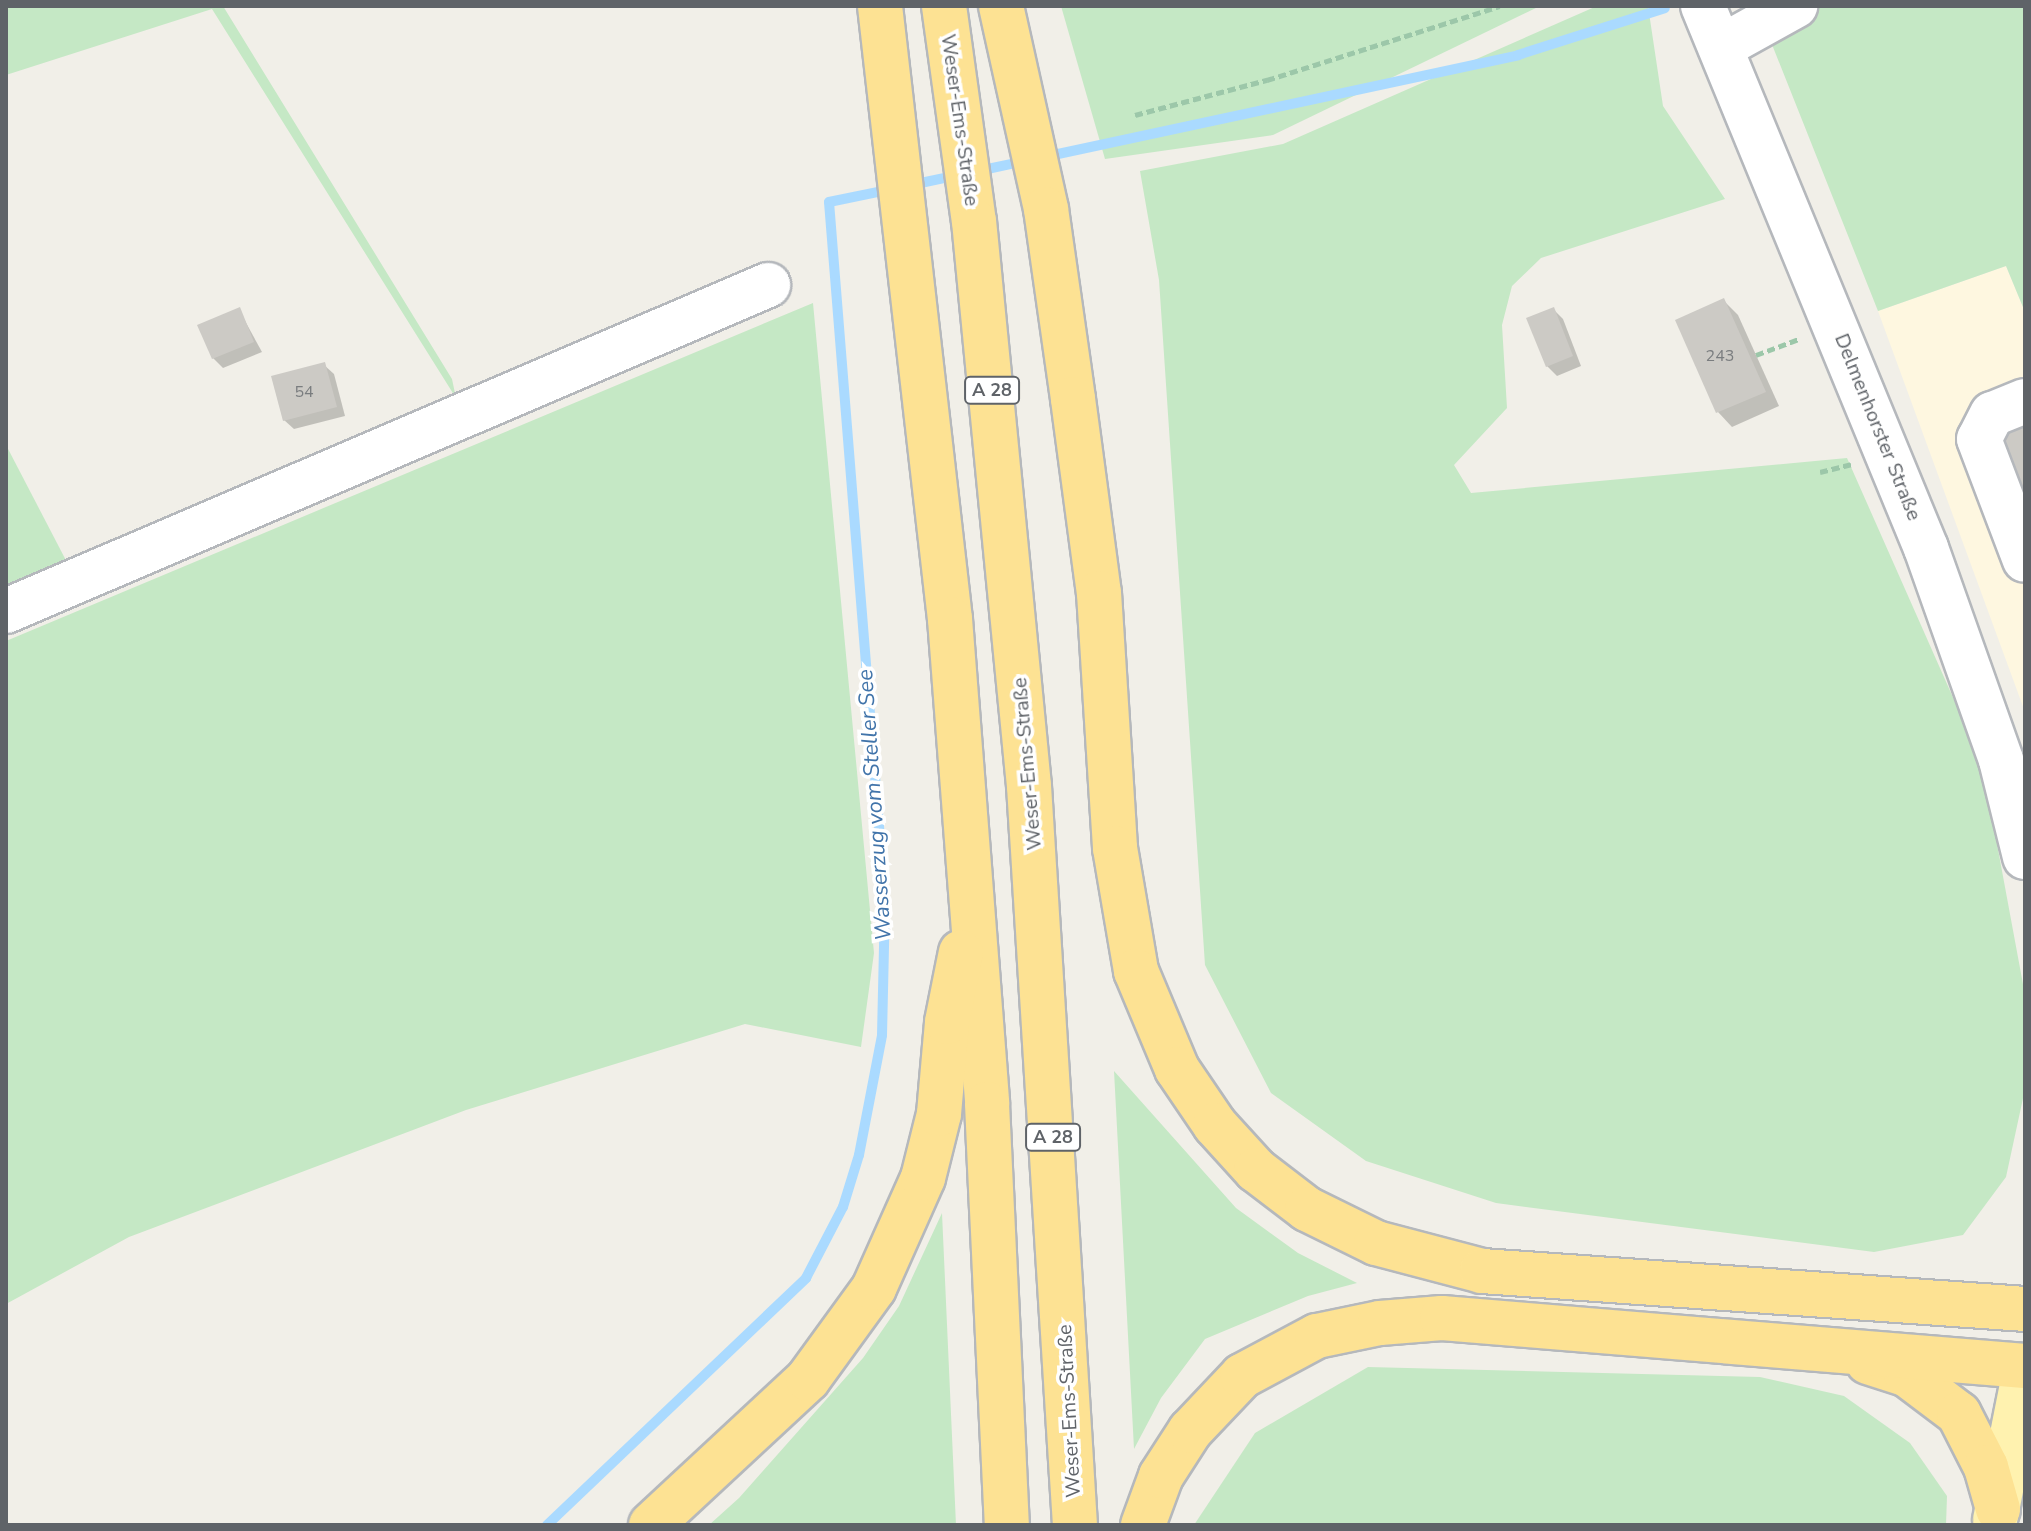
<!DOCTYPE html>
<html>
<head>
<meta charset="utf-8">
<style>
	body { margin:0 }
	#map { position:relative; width:2031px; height:1531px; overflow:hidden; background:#f1efe8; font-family:"Nunito Sans",sans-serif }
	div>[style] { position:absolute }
	.commercial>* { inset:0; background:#fef7e0 }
	.green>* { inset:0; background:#c5e8c5 }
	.shadow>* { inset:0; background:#0003 }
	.stream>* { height:10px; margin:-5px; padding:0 5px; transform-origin:5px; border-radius:5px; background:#aadaff }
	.building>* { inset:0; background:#cccac5 }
	.path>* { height:5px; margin-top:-2.5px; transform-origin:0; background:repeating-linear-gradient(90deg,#9cc7a9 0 8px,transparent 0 12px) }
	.roads { filter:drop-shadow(2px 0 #b5b8bc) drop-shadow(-2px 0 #b5b8bc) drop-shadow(0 2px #b5b8bc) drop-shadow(0 -2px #b5b8bc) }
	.minor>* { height:44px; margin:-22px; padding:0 22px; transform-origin:22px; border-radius:22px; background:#fff }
	.major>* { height:44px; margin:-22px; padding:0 22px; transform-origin:22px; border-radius:22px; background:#fff2af }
	.highway>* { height:44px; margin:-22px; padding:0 22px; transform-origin:22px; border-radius:22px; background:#fde293 }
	span { translate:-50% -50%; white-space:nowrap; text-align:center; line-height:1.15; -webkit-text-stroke:7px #fff; paint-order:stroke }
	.number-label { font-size:16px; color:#7a7d7f }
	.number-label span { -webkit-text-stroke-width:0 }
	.shield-label span { padding:2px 6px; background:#fff; border:2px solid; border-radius:6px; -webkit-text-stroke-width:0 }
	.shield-label { font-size:18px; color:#5f6368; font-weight:700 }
	.street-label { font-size:20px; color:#5f6368 }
	.water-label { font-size:22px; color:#4174aa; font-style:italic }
	.frame { position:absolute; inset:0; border:8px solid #5f6368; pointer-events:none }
</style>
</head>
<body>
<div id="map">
	<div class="commercial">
		<div style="clip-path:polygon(2006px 266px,2025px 312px,2025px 712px,1878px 311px)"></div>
	</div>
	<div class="green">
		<div style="clip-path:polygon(6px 6px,223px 6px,452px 379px,456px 398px,212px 9px,6px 75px)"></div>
		<div style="clip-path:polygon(1061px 6px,1540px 6px,1273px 135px,1105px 159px)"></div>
		<div style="clip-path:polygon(1597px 6px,1648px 6px,1663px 106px,1725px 199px,1541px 258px,1512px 286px,1502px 325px,1507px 408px,1454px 465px,1471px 493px,1847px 458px,1982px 763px,2025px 995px,2025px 1089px,2006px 1177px,1963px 1235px,1874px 1252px,1496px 1203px,1366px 1161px,1271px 1093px,1205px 965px,1159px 280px,1140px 171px,1283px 144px)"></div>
		<div style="clip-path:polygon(1817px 6px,2025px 6px,2025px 312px,2006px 266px,1878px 311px,1771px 42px)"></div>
		<div style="clip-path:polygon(813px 303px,874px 953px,861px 1047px,745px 1024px,466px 1110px,129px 1237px,6px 1304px,6px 641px)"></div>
		<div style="clip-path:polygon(6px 445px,71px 570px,6px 604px)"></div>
		<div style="clip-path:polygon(1114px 1071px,1236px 1208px,1298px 1253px,1357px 1283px,1308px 1296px,1205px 1339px,1161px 1398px,1134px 1449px)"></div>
		<div style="clip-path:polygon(942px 1213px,956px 1525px,709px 1525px,739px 1498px,863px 1358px,899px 1306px)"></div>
		<div style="clip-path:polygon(1368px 1367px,1760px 1377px,1844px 1396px,1910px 1443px,1947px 1496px,1946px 1525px,1194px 1525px,1255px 1433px)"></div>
	</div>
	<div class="shadow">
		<div style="clip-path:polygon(1724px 301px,1738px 315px,1779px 406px,1732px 427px,1718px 412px)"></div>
		<div style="clip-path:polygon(1553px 309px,1563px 319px,1581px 366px,1557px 376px,1547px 366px)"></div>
		<div style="clip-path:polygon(239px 310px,262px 352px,223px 368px,213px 358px)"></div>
		<div style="clip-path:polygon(324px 365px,334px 374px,345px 416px,294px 429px,284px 420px)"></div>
	</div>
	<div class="stream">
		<div style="left:1044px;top:157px;width:485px;rotate:-12.1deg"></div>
		<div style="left:1518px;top:55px;width:154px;rotate:-17.7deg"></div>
		<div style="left:978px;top:171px;width:48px;rotate:-12deg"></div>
		<div style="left:911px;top:185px;width:48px;rotate:-12deg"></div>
		<div style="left:547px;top:1525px;width:358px;rotate:-43.6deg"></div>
		<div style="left:806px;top:1278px;width:80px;rotate:-62.5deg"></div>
		<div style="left:843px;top:1207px;width:54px;rotate:-72.9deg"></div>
		<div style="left:859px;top:1155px;width:122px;rotate:-79.1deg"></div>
		<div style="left:882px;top:1035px;width:134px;rotate:-88.7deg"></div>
		<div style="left:885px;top:901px;width:701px;rotate:-94.58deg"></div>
		<div style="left:829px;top:202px;width:64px;rotate:-11.7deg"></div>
	</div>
	<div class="building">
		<div style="clip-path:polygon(1724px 298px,1766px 392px,1716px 413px,1675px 320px)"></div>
		<div style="clip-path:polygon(240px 307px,254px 342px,212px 359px,197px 325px)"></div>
		<div style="clip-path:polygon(1554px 307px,1573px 356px,1546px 367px,1526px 318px)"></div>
		<div style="clip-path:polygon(325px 362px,337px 407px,283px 421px,271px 376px)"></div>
		<div style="clip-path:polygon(2025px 427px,2025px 527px,1994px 438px)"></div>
	</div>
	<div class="path">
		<div style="left:1135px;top:115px;width:137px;rotate:-14.9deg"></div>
		<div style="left:1267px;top:80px;width:244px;rotate:-17.6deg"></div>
		<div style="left:1756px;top:355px;width:46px;rotate:-20.4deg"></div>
		<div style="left:1820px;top:472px;width:32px;rotate:-14deg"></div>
	</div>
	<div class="roads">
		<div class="minor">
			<div style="left:1703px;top:6px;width:586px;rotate:67.64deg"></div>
			<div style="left:1926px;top:548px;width:225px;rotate:70.5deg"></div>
			<div style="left:2001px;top:760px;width:100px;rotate:76.1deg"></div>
			<div style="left:1721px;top:47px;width:85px;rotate:-29deg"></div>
			<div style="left:2025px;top:401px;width:35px;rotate:158deg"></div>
			<div style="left:1992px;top:414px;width:28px;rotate:117deg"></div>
			<div style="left:1979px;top:439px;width:129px;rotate:69.2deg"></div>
			<div style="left:6px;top:611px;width:829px;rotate:-23.16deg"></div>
		</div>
		<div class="major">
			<div style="left:1995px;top:1520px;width:153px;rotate:-78.7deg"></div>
		</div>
		<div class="highway">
			<div style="left:880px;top:6px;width:617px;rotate:83.49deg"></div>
			<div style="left:950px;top:619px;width:486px;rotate:85.6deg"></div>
			<div style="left:987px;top:1104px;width:421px;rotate:87.3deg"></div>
			<div style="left:944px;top:6px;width:217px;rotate:82.1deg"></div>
			<div style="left:974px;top:221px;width:568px;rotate:84.44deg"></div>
			<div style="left:1029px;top:786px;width:740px;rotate:86.44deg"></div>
			<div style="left:1001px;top:6px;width:208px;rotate:77.5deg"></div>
			<div style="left:1046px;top:209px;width:192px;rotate:81.9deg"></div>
			<div style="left:1073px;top:399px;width:196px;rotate:82.4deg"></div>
			<div style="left:1099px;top:593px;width:256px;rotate:86.4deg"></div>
			<div style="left:1115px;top:848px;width:125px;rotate:80.3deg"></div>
			<div style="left:1136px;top:971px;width:106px;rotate:67.3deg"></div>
			<div style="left:1177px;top:1069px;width:68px;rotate:55.8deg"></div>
			<div style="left:1215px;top:1125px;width:61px;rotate:47.7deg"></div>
			<div style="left:1256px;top:1170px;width:64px;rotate:37.4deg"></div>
			<div style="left:1307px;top:1209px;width:77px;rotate:26.2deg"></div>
			<div style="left:1376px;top:1243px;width:110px;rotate:14.8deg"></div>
			<div style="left:1482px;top:1271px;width:544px;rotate:4deg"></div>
			<div style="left:1868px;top:1362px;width:40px;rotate:18deg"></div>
			<div style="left:1906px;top:1374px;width:66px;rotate:37deg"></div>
			<div style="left:1959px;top:1414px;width:59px;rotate:63deg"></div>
			<div style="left:1986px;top:1467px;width:44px;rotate:74.1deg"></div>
			<div style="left:651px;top:1525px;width:214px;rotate:-42.9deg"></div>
			<div style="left:808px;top:1379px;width:112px;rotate:-54deg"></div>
			<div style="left:874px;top:1288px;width:120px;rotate:-66deg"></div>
			<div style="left:923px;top:1178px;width:66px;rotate:-76deg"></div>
			<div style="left:939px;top:1114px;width:92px;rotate:-85deg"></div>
			<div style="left:947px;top:1022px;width:71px;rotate:-78.7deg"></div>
			<div style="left:1143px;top:1525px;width:52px;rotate:-69.8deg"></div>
			<div style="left:1161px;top:1476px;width:54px;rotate:-57.2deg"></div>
			<div style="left:1190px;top:1431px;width:76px;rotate:-46.6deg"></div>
			<div style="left:1242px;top:1376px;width:85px;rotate:-28.1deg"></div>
			<div style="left:1317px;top:1336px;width:64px;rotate:-11.7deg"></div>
			<div style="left:1380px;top:1323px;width:62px;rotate:-4.6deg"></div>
			<div style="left:1442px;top:1318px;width:585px;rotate:4.71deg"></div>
		</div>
	</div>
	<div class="number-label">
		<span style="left:1720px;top:356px">243</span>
		<span style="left:304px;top:392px">54</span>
	</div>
	<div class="shield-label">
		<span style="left:992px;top:390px">A 28</span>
		<span style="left:1053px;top:1137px">A 28</span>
	</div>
	<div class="street-label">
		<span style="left:960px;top:120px;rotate:82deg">Weser-Ems-Straße</span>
		<span style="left:1878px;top:427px;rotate:68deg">Delmenhorster Straße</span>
		<span style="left:1027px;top:764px;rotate:-95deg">Weser-Ems-Straße</span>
		<span style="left:1069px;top:1411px;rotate:-93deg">Weser-Ems-Straße</span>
	</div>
	<div class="water-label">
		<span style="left:875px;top:805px;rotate:-94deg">Wasserzug vom Steller See</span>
	</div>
	<div class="frame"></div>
</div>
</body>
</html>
